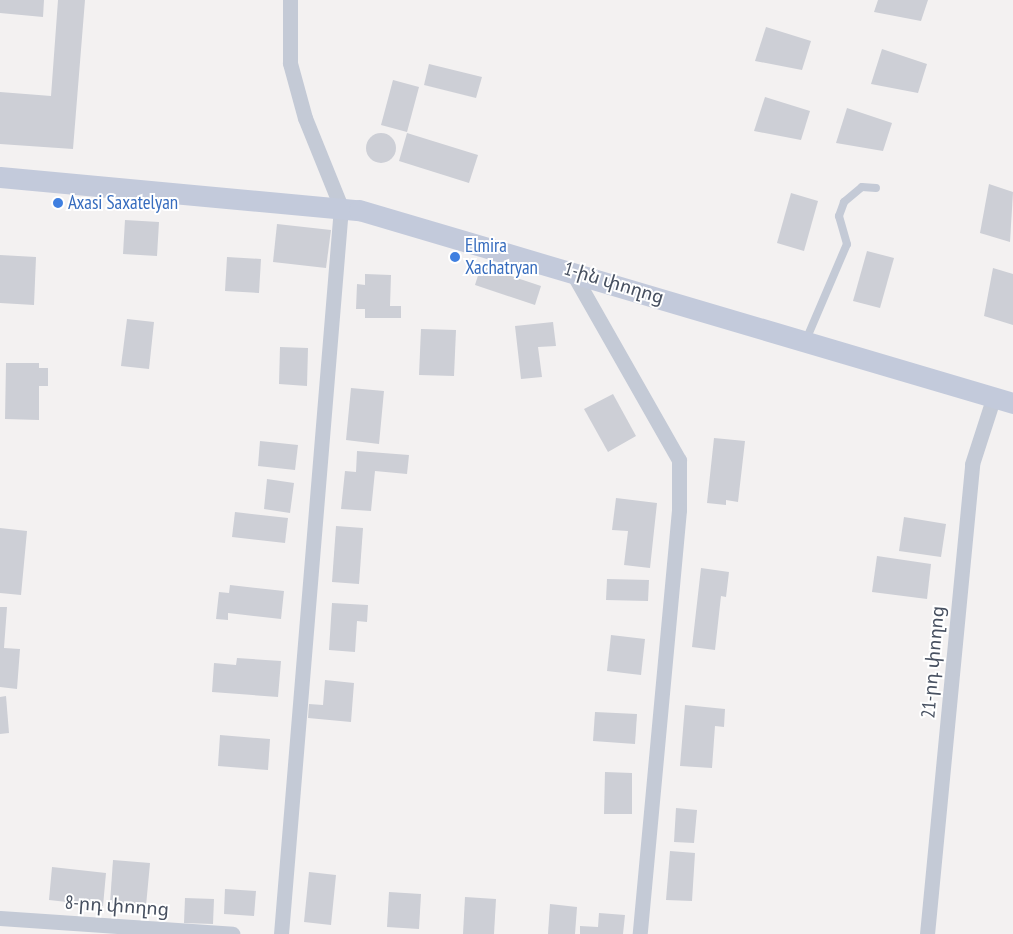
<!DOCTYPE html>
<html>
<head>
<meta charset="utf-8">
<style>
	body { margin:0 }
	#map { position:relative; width:1013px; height:934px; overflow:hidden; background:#f3f1f1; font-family:"PT Sans Narrow","Noto Sans Armenian",sans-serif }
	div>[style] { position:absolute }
	.building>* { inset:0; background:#cdcfd6 }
	.round { border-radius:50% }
	.service>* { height:8px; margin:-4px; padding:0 4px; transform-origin:4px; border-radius:4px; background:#c4cad6 }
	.minor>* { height:15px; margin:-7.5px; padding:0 7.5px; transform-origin:7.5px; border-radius:7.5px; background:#c4cad6 }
	.secondary>* { height:21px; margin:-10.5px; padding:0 10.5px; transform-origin:10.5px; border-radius:10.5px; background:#c3cadb }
	.dots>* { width:14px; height:14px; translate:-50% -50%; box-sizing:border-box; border:2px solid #fff; border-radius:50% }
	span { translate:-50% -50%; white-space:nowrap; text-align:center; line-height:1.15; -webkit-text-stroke:4px #fff; paint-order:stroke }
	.shop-label { font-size:19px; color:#366cbe }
	.left { translate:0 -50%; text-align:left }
	.street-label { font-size:19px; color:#475060 }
</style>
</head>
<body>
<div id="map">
	<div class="building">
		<div style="clip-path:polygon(0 0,44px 0,43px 17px,0 13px)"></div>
		<div style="clip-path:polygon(58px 0,85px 0,73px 149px,0 144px,0 92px,51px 96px)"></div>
		<div style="clip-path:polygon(878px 0,928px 0,921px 21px,874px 12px)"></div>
		<div style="clip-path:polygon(766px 27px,811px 41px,802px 70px,755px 61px)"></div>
		<div style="clip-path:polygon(882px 49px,927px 64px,918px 93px,871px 84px)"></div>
		<div style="clip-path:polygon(429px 64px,482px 77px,476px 98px,424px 85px)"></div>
		<div style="clip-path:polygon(393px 80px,419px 87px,407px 132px,381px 125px)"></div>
		<div style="clip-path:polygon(765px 97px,810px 111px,801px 140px,754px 131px)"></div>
		<div style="clip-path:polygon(847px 108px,892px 123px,883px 151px,836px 143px)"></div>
		<div style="clip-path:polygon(407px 133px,478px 155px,469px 183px,399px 161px)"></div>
		<div class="round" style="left:366px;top:133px;width:30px;height:30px"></div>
		<div style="clip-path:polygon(989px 184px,1013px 192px,1010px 242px,980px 233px)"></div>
		<div style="clip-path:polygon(791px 193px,818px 201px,804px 251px,777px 243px)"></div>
		<div style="clip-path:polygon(125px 220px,159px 222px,157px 256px,123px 254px)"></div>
		<div style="clip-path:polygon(277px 224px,331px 230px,326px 268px,273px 262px)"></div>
		<div style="clip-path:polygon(867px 251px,894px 258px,880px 308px,853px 301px)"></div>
		<div style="clip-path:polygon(0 255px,36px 257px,34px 305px,0 303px)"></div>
		<div style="clip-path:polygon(227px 257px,261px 259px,259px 293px,225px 291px)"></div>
		<div style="clip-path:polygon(481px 266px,541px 286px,535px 305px,475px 285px)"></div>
		<div style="clip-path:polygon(993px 268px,1013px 274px,1013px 325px,984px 316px)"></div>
		<div style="clip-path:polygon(365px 274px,391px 275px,390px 306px,401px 306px,401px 318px,365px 318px,365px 309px,356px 309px,357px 284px,365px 285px)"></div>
		<div style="clip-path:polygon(127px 319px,154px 322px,149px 369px,121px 366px)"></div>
		<div style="clip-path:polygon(553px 322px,556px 346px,538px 347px,542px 377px,521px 379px,515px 326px)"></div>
		<div style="clip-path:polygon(421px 329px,456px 330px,454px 376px,419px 375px)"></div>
		<div style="clip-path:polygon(280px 347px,308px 348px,307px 386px,279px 384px)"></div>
		<div style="clip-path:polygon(6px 363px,39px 363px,39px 368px,48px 368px,48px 386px,39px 386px,39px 420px,5px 419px)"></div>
		<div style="clip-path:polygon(351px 388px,384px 391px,379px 444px,346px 440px)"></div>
		<div style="clip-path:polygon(613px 394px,636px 436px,608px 452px,584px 409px)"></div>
		<div style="clip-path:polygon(714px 438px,745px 441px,738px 502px,726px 500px,726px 505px,707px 503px)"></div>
		<div style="clip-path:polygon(260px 441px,298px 445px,295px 470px,258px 466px)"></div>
		<div style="clip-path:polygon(357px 451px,409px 455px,407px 474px,375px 471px,371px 511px,341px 509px,345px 471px,356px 472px)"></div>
		<div style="clip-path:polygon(267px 479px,294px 483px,290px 513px,264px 509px)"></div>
		<div style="clip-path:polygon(616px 498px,657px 503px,650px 568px,624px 565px,628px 531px,612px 530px)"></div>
		<div style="clip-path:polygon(235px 512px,288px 518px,285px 543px,232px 537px)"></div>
		<div style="clip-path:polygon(904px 517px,946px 524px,941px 557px,899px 551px)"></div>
		<div style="clip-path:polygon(336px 526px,363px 528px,359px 584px,332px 582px)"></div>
		<div style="clip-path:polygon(0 528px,27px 531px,21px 595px,0 593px)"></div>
		<div style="clip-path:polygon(877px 556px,931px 564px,927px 599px,872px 592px)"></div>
		<div style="clip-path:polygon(701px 568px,729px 572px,726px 597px,721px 596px,715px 650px,692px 647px)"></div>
		<div style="clip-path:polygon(607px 579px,649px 580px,648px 601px,606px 600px)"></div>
		<div style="clip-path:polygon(230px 585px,284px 591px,281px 619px,228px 613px,228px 620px,216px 619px,219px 592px,229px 593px)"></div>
		<div style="clip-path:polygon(332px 603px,368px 605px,367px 622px,357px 621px,355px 652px,329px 650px)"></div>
		<div style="clip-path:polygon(0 607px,7px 607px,4px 648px,20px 649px,17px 689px,0 687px)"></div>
		<div style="clip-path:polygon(611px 635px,645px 639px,641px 675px,607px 671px)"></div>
		<div style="clip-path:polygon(237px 658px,281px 661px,278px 697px,212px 692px,214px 663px,236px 665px)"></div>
		<div style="clip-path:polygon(325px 680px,354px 683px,351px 722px,308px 718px,309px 704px,323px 705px)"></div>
		<div style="clip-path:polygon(6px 696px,9px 733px,0 734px,0 697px)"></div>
		<div style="clip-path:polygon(685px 705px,725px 709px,724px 727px,715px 726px,712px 768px,680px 766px)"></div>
		<div style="clip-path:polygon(595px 712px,637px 714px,635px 744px,593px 741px)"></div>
		<div style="clip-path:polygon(220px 735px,270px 739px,268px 770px,218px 766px)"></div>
		<div style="clip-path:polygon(605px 772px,632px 773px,632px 814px,604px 814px)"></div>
		<div style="clip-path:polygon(676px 808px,697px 810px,694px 843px,674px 842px)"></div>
		<div style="clip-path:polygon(670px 851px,695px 853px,692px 901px,666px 900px)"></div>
		<div style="clip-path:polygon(113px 860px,150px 863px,146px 906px,110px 903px)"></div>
		<div style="clip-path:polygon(52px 867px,106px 873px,103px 906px,49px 900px)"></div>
		<div style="clip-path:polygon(309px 872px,336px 875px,331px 925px,304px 922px)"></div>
		<div style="clip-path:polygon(225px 889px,256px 891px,254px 916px,224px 914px)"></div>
		<div style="clip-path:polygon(389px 892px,421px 894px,419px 929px,387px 927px)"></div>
		<div style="clip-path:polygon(465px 897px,496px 899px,494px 934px,463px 934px)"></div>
		<div style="clip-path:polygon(185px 898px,214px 899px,213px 924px,184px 923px)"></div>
		<div style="clip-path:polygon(550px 904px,577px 907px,575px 934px,548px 934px)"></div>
		<div style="clip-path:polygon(599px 913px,625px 915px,623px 934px,580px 934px,580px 926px,598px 927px)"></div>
	</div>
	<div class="service">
		<div style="left:806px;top:340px;width:104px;rotate:-66.9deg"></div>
		<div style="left:847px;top:244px;width:29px;rotate:-106deg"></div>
		<div style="left:839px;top:216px;width:15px;rotate:-70deg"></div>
		<div style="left:844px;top:202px;width:23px;rotate:-40deg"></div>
		<div style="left:862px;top:187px;width:14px;rotate:4deg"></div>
	</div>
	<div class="minor">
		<div style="left:571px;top:270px;width:219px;rotate:60.4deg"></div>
		<div style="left:679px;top:460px;width:50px;rotate:90deg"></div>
		<div style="left:679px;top:510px;width:426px;rotate:95.3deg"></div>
		<div style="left:0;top:918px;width:233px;rotate:3.9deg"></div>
		<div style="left:281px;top:934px;width:729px;rotate:-85.28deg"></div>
		<div style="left:341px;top:207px;width:96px;rotate:-112deg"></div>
		<div style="left:305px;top:118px;width:57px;rotate:-105.3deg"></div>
		<div style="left:290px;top:63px;width:63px;rotate:-90deg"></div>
		<div style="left:927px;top:934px;width:472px;rotate:-84.5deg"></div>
		<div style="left:972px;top:464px;width:71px;rotate:-72.1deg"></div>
	</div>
	<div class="secondary">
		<div style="left:0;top:177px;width:361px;rotate:5.3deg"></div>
		<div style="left:359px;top:210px;width:682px;rotate:16.44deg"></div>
	</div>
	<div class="dots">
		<div style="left:58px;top:203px;background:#3f7fe0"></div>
		<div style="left:455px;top:257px;background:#3f7fe0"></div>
	</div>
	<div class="shop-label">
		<span class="left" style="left:68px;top:203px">Axasi Saxatelyan</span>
		<span class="left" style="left:465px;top:257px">Elmira<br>Xachatryan</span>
	</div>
	<div class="street-label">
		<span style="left:614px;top:283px;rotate:17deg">1-ին փողոց</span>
		<span style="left:933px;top:662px;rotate:-85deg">21-րդ փողոց</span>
		<span style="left:117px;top:906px;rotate:4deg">8-րդ փողոց</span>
	</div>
</div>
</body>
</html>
